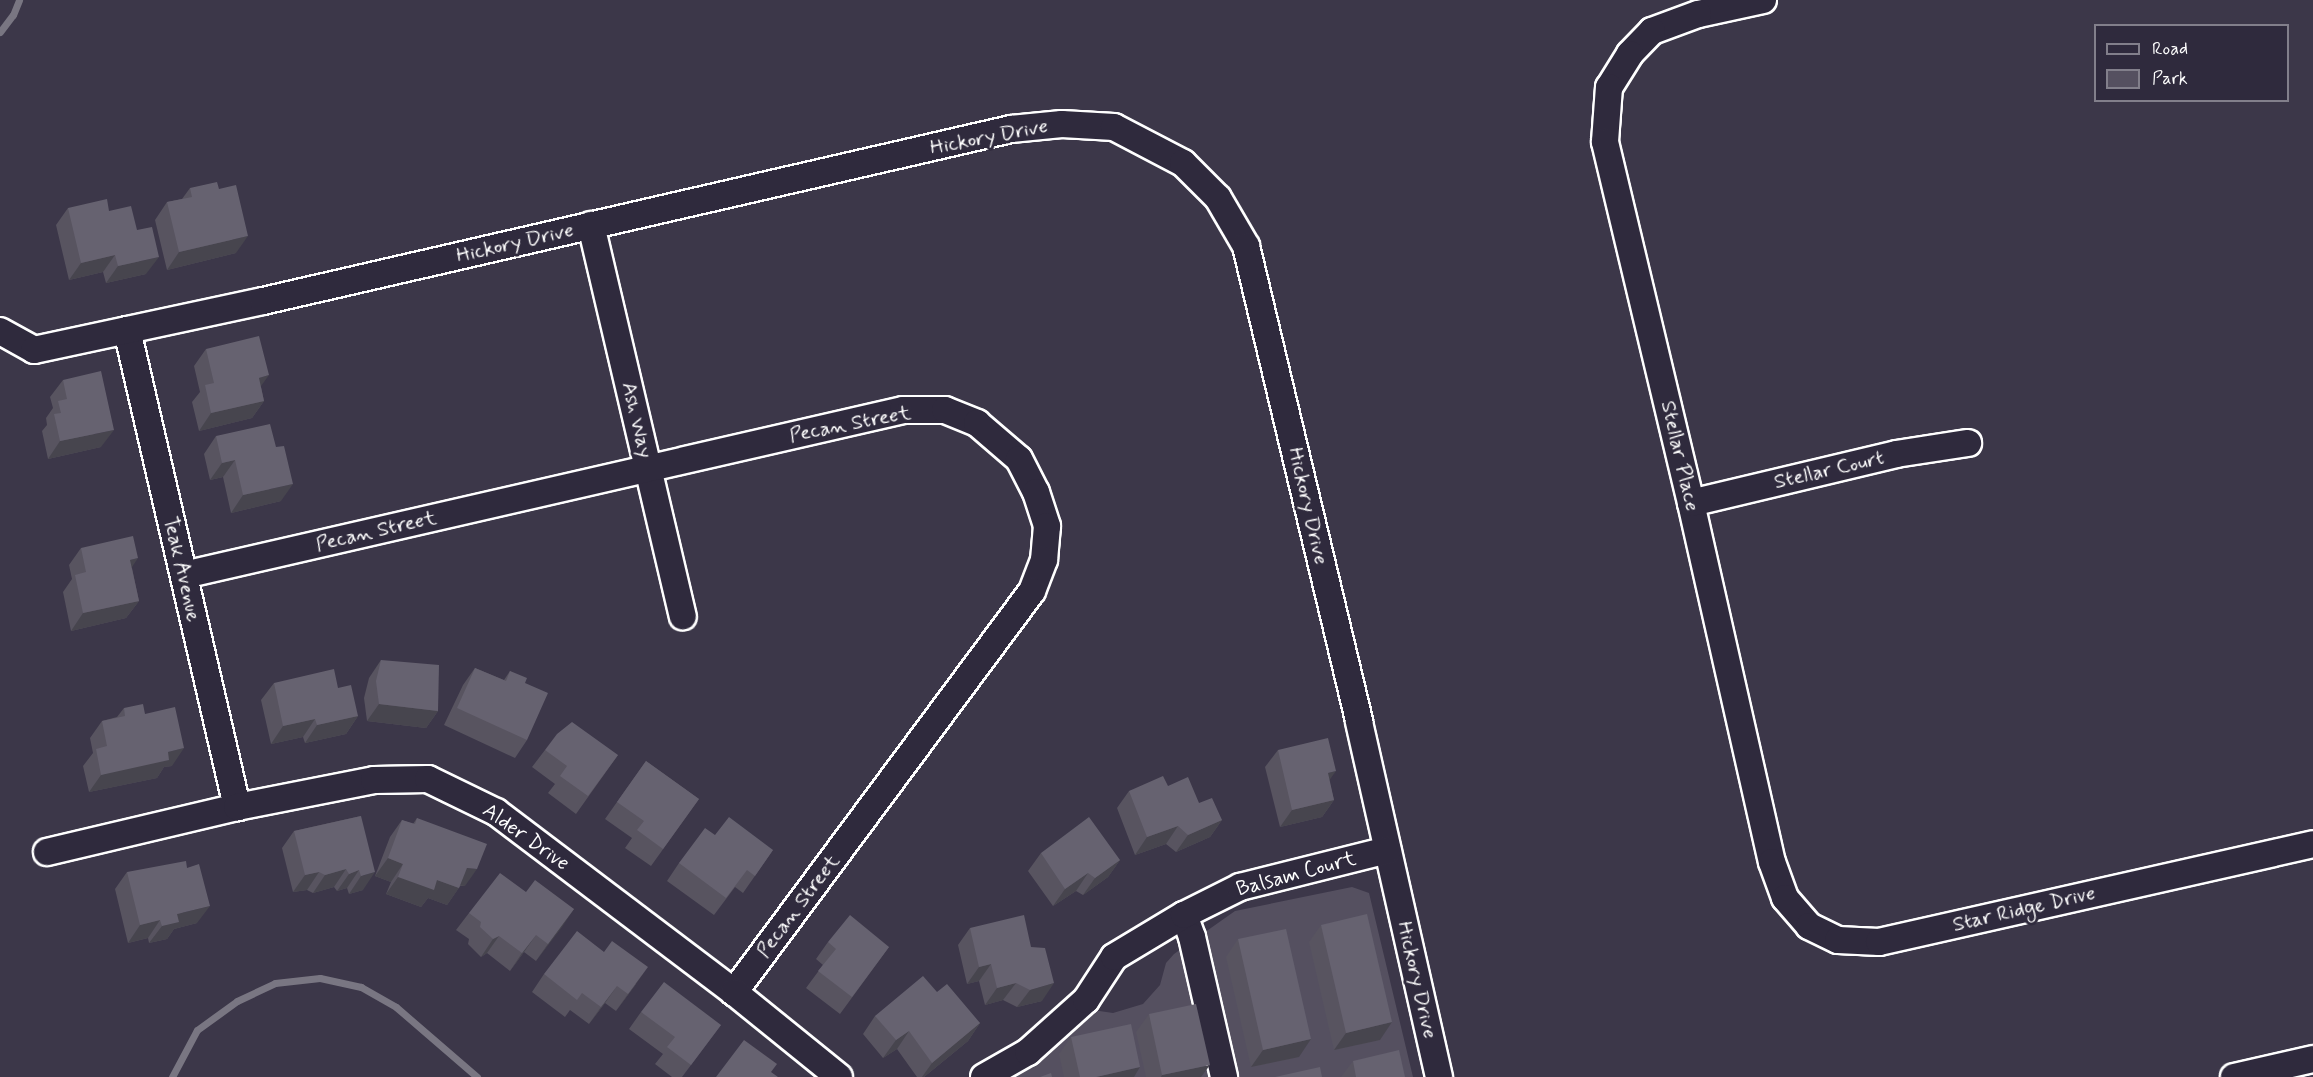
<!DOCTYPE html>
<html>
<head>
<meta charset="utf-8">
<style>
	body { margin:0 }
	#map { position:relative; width:2313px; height:1077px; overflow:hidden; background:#3c3749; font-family:Mynerve,sans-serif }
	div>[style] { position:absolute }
	.green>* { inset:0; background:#555060 }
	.stream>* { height:7px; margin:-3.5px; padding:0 3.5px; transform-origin:3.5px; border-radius:3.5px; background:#797682 }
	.roads { filter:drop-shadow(2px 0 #fff) drop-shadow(-2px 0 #fff) drop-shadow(0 2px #fff) drop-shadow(0 -2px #fff) }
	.minor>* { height:26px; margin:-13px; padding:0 13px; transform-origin:13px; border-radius:13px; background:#2f2a3d }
	.wall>* { inset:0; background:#585460 }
	.shaded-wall>* { inset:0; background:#47454e }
	.building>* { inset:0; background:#666270 }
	span { translate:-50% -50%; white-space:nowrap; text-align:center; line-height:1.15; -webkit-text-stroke:6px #2f2a3d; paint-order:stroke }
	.street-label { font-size:21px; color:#fff }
	.legend { position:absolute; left:2094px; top:24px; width:195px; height:78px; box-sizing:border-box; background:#2f2a3d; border:2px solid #827f8b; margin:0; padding:8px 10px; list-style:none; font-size:18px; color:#fff }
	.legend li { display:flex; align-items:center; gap:12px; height:30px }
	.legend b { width:30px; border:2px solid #827f8b }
</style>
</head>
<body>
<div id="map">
	<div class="green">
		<div style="clip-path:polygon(1352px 887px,1369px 893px,1413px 1077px,1004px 1077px,1086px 1009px,1113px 1013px,1143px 1004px,1160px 985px,1166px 963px,1174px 954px,1235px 911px)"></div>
	</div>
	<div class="stream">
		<div style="left:0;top:32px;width:21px;rotate:-53deg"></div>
		<div style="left:13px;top:15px;width:16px;rotate:-68deg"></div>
		<div style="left:172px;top:1077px;width:53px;rotate:-62deg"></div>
		<div style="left:197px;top:1030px;width:49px;rotate:-35.9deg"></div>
		<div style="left:237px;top:1001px;width:42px;rotate:-25.3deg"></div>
		<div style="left:275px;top:983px;width:45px;rotate:-6.3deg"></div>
		<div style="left:320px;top:978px;width:42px;rotate:12.4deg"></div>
		<div style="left:361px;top:987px;width:40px;rotate:29.7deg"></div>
		<div style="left:396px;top:1007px;width:107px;rotate:40.8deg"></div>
	</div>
	<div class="roads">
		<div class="minor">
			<div style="left:1763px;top:0;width:66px;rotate:167.8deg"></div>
			<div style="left:1698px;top:14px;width:49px;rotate:159.7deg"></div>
			<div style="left:1652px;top:31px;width:32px;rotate:134deg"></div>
			<div style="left:1630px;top:54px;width:39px;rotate:122deg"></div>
			<div style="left:1609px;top:87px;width:55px;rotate:94.2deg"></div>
			<div style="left:1605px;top:142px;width:371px;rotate:76.6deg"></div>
			<div style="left:1691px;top:503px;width:368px;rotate:77.3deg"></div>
			<div style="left:1772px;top:862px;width:38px;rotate:70deg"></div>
			<div style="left:1785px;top:898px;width:37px;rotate:49deg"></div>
			<div style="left:1809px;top:926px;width:32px;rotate:26deg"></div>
			<div style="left:1838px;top:940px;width:41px;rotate:2.8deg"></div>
			<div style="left:1879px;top:942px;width:445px;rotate:-12.7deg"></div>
			<div style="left:591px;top:225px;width:402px;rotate:76.8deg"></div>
			<div style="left:127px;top:330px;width:490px;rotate:77deg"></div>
			<div style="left:0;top:331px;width:39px;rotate:29deg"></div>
			<div style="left:34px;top:350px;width:234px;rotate:-12.1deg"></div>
			<div style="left:263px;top:301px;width:768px;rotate:-12.95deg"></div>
			<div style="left:1011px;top:129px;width:51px;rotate:-5.6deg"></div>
			<div style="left:1062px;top:124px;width:52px;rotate:3.3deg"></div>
			<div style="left:1114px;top:127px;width:78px;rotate:27.6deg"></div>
			<div style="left:1183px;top:163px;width:49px;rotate:45deg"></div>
			<div style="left:1218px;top:198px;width:56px;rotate:59.7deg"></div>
			<div style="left:1246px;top:246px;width:489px;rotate:76.6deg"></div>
			<div style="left:1359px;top:722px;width:364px;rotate:77.3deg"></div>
			<div style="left:1691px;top:503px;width:211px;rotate:-13.4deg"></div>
			<div style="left:1896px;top:454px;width:73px;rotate:-8.7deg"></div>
			<div style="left:184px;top:575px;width:738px;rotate:-12.92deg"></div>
			<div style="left:903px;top:410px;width:42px"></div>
			<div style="left:945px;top:410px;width:35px;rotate:22deg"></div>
			<div style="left:977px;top:423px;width:55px;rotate:40.6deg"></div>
			<div style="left:1019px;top:459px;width:37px;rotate:63deg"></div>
			<div style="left:1036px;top:492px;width:36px;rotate:72deg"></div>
			<div style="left:1047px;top:526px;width:34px;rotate:95deg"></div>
			<div style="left:1044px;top:560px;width:33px;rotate:111deg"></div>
			<div style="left:1032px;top:591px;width:500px;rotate:126.6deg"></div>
			<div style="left:47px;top:852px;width:195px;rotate:-13.3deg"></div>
			<div style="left:237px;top:807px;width:140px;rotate:-11.1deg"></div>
			<div style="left:374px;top:780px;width:54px;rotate:-1.1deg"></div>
			<div style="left:428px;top:779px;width:76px;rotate:25.9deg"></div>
			<div style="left:496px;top:812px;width:298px;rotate:37.1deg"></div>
			<div style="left:734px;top:992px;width:135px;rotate:39deg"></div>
			<div style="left:1184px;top:915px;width:23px;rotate:70deg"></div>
			<div style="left:1192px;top:937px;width:144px;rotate:77.1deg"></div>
			<div style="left:984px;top:1077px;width:51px;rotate:-29.6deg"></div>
			<div style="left:1028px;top:1052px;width:78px;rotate:-41.9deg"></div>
			<div style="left:1086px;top:1000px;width:51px;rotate:-56.9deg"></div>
			<div style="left:1114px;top:957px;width:82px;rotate:-31deg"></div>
			<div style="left:1184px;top:915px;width:63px;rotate:-26.6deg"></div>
			<div style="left:1240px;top:887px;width:152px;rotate:-14.1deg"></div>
			<div style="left:2234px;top:1077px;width:81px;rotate:-12.8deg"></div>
		</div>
	</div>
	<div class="wall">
		<div style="clip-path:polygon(190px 188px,219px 189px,236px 253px,167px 270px,155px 220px,167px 202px,182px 199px)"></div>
		<div style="clip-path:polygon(68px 208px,109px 211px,146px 274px,106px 283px,103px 272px,69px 280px,56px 225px)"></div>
		<div style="clip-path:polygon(206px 349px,261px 387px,264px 401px,252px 418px,199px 431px,192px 402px,200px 392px,194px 366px)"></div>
		<div style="clip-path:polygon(63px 380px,101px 447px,48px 459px,42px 431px,47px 425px,46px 418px,53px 408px,50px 397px)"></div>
		<div style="clip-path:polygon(216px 436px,281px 501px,231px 513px,223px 477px,210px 480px,204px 454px)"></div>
		<div style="clip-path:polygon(81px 548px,132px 568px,139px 601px,126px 618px,71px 631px,63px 592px,72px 579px,69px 565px)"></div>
		<div style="clip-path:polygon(381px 660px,438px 711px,426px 728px,367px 721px,364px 698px,369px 678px)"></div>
		<div style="clip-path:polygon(475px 668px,504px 680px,510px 671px,525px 683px,527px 740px,515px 758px,444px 725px,463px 685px)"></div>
		<div style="clip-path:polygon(274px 683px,338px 688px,358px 716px,346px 734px,305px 743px,303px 737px,271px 744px,261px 700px)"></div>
		<div style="clip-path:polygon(124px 708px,145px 714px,172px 766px,164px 767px,157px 778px,89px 792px,83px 766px,93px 753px,90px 738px,102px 721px,117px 717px)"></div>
		<div style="clip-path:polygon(545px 750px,618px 755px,576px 814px,548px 793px,555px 784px,532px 767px)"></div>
		<div style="clip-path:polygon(1278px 750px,1329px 780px,1334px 800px,1322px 817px,1280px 827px,1265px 767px)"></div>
		<div style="clip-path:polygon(646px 761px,699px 799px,651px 866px,625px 848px,632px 838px,605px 819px)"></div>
		<div style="clip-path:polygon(1168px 786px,1199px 803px,1222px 820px,1210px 837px,1176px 852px,1166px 844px,1135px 855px,1117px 808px,1129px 791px)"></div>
		<div style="clip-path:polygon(361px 816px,363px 890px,349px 894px,347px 888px,337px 891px,334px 887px,313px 893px,307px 890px,293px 892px,282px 848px,294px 831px)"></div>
		<div style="clip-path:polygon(417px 818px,465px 886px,460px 886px,447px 905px,428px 898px,421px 907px,386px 894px,391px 882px,375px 876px,390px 837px,402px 820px,413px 824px)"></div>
		<div style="clip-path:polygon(715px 835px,773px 850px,743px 893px,735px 887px,714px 915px,667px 881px,679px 863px)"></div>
		<div style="clip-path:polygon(1041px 853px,1120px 860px,1108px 877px,1083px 895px,1076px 891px,1053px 906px,1028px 871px)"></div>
		<div style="clip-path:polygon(127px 872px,197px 923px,174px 929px,167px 939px,149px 943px,148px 938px,128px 943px,115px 889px)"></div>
		<div style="clip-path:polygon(526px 892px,574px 909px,536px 961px,524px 952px,510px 971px,487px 953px,481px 957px,468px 944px,469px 939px,456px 930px,469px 913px)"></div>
		<div style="clip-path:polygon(1321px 925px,1380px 1040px,1334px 1050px,1309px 942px)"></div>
		<div style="clip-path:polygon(970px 928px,1042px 1001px,1017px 1007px,1003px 1000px,985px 1005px,979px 981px,967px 984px,958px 945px)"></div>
		<div style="clip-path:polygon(1238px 939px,1299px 1057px,1251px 1067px,1226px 957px)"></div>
		<div style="clip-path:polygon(828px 942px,889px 947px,840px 1014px,806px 988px,823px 965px,816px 959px)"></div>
		<div style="clip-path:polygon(544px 974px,636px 984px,616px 1011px,605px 1003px,589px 1024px,570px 1010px,565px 1017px,532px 992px)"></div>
		<div style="clip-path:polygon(937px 992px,980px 1023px,968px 1041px,924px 1077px,917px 1077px,897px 1049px,883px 1058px,863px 1034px,875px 1016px)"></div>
		<div style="clip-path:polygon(641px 1012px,721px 1025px,682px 1077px,672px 1077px,655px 1064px,663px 1054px,629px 1029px)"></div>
		<div style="clip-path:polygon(1149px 1014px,1201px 1077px,1146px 1077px,1136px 1032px)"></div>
		<div style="clip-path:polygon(1071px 1037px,1134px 1077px,1064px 1077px,1059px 1054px)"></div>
		<div style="clip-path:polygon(1353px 1061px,1405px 1077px,1341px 1077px)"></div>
	</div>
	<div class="shaded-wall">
		<div style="clip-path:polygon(248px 236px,236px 253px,167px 270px,179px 252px)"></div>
		<div style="clip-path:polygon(115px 255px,103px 272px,69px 280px,81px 263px)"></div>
		<div style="clip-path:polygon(159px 257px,146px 274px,106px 283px,118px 266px)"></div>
		<div style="clip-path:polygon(269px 375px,256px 393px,259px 378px)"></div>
		<div style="clip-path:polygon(264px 401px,252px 418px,199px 431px,211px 413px)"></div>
		<div style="clip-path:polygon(114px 430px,101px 447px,48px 459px,60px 441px)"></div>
		<div style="clip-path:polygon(235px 460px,223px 477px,210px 480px,222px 463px)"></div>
		<div style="clip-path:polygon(293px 484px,281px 501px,231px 513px,243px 495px)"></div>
		<div style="clip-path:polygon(138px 558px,126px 576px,130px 560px)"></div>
		<div style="clip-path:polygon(139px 601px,126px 618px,71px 631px,83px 613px)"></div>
		<div style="clip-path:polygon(379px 704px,438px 711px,426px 728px,367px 721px)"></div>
		<div style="clip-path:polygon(358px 716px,346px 734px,305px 743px,317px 725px)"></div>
		<div style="clip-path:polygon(315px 719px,303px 737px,271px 744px,283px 726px)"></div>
		<div style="clip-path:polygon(184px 748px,172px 766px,164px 767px,157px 778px,89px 792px,101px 775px,168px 752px)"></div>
		<div style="clip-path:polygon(1336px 771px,1323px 789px,1328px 773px)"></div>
		<div style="clip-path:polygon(1334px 800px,1322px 817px,1280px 827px,1292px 810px)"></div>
		<div style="clip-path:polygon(1222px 820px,1210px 837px,1176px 852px,1188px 835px)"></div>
		<div style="clip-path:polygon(1178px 826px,1166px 844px,1135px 855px,1147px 837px)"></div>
		<div style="clip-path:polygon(388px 858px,403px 864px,391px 882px,375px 876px)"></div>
		<div style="clip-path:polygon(1120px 860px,1108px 877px,1083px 895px,1095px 878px)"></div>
		<div style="clip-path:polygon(467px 868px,477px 869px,465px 886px,455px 885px)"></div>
		<div style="clip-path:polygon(346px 869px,334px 887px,313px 893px,325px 875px)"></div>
		<div style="clip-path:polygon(359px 870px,347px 888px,337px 891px,349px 874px)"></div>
		<div style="clip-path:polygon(319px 872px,307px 890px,293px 892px,305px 875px)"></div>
		<div style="clip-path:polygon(375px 872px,363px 890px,349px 894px,361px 876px)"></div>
		<div style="clip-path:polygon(1088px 873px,1076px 891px,1053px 906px,1065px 889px)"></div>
		<div style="clip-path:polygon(398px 877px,437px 880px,459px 888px,447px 905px,428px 898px,421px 907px,386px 894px)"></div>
		<div style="clip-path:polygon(210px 906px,197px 923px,174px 929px,167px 939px,149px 943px,162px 926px,177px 914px)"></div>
		<div style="clip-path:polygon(574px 909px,562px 927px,536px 961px,548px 944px)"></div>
		<div style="clip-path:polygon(160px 920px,148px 938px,128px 943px,140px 925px)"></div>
		<div style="clip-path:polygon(536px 935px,524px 952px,510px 971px,522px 953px)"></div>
		<div style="clip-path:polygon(499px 936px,487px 953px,481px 957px,493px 939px)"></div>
		<div style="clip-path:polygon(991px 964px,979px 981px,967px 984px,979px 967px)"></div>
		<div style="clip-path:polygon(648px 967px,636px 984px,616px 1011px,628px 994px)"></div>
		<div style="clip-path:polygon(1016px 983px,1003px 1000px,985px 1005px,997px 988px)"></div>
		<div style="clip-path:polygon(1054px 983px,1042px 1001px,1017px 1007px,1030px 990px)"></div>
		<div style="clip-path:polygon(617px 986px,605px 1003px,589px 1024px,601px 1007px)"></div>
		<div style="clip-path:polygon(1392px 1022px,1380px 1040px,1334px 1050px,1346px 1033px)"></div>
		<div style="clip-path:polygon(980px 1023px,968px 1041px,924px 1077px,922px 1077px,932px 1063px)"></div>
		<div style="clip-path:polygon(909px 1031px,897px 1049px,883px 1058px,896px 1040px)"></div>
		<div style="clip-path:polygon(1311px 1039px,1299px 1057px,1251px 1067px,1263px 1050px)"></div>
		<div style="clip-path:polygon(1210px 1065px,1201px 1077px,1161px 1077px,1162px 1075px)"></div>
		<div style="clip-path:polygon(1140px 1067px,1134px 1077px,1096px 1077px)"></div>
	</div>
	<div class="building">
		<div style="clip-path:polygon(217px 182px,219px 189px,236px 185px,248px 236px,179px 252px,167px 202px,192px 197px,190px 188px)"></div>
		<div style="clip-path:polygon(107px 199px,109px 211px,131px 206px,137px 230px,152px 227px,159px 257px,118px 266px,115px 255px,81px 263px,68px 208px)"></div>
		<div style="clip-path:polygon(259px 336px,269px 375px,259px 378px,264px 401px,211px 413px,205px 385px,214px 383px,206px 349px)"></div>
		<div style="clip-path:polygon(101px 371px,114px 430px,60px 441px,54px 414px,61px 413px,58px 401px,67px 399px,63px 380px)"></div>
		<div style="clip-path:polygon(270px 424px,276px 447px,284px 446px,293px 484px,243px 495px,235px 460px,222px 463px,216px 436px)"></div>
		<div style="clip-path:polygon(133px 536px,138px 558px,130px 560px,139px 601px,83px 613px,75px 575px,86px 572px,81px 548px)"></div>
		<div style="clip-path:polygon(381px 660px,439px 665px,438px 711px,379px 704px,376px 681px)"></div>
		<div style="clip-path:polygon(475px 668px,506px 681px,510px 671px,527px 678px,525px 683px,548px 693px,527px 740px,457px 708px)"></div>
		<div style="clip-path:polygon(334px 669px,338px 688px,351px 685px,358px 716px,317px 725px,315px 719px,283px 726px,274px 683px)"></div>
		<div style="clip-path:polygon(143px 704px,145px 714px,175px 707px,184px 748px,168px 752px,169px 760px,101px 775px,96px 749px,107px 746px,102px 721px,125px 716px,124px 708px)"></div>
		<div style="clip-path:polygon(572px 722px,618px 755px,588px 796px,560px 776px,567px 766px,545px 750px,557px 734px)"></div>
		<div style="clip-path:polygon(1328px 738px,1336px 771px,1328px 773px,1334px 800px,1292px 810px,1278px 750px)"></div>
		<div style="clip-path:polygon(646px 761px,699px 799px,663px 849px,637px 830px,644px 821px,617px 802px)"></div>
		<div style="clip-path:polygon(1163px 776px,1168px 786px,1188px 777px,1199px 803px,1212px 798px,1222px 820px,1188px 835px,1178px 826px,1147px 837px,1129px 791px)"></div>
		<div style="clip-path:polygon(361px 816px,375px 872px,361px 876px,359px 870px,349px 874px,346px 869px,325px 875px,319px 872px,305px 875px,294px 831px)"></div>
		<div style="clip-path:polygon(729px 817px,773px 850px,755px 876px,747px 870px,726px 898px,679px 863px,705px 828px,715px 835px)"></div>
		<div style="clip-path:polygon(1089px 817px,1120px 860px,1095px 878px,1088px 873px,1065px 889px,1041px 853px)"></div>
		<div style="clip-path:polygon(417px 818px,487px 844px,477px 869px,467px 868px,459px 888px,437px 880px,434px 890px,398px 877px,403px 864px,388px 858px,402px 820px,415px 824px)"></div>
		<div style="clip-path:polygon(186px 861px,187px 868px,199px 864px,210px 906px,177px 914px,179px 922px,162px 926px,160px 920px,140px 925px,127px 872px)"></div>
		<div style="clip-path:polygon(500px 873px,526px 892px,535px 880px,574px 909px,548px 944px,536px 935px,522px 953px,499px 936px,493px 939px,480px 927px,481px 922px,469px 913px)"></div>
		<div style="clip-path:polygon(1367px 914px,1392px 1022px,1346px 1033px,1321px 925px)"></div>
		<div style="clip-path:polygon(850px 915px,889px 947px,852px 997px,818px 971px,836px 949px,828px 942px)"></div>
		<div style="clip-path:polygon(1024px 915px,1031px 947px,1045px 948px,1054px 983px,1030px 990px,1016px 983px,997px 988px,991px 964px,979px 967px,970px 928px)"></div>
		<div style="clip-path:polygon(1286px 929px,1311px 1039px,1263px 1050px,1238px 939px)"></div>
		<div style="clip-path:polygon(577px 931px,604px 952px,612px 941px,648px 967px,628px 994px,617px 986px,601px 1007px,582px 993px,577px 1000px,544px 974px)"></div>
		<div style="clip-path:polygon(923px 976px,937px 992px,947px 984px,980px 1023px,932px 1063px,909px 1031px,896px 1040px,875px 1016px)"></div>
		<div style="clip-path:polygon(664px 982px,721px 1025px,691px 1065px,667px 1047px,675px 1037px,641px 1012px)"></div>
		<div style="clip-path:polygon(1196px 1004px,1210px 1065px,1162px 1075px,1149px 1014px)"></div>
		<div style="clip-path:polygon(1131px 1024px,1140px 1067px,1096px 1077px,1080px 1077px,1071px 1037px)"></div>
		<div style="clip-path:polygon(744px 1040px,777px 1064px,771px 1072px,778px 1077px,716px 1077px)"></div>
		<div style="clip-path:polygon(1399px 1050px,1405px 1077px,1356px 1077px,1353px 1061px)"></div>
		<div style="clip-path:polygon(1320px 1067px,1322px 1077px,1275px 1077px)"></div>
		<div style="clip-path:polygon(1051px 1073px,1052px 1077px,1040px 1077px)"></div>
	</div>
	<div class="street-label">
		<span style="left:989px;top:137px;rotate:-11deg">Hickory Drive</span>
		<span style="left:515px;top:243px;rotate:-13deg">Hickory Drive</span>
		<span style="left:637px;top:420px;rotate:77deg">Ash Way</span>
		<span style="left:850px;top:424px;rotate:-11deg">Pecan Street</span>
		<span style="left:1680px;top:456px;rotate:77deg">Stellar Place</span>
		<span style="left:1829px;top:470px;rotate:-13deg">Stellar Court</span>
		<span style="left:1308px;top:506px;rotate:77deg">Hickory Drive</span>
		<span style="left:376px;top:531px;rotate:-13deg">Pecan Street</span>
		<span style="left:182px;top:569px;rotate:77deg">Teak Avenue</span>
		<span style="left:526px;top:837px;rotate:35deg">Alder Drive</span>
		<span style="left:1296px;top:874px;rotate:-15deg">Balsam Court</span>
		<span style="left:798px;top:906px;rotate:-53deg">Pecan Street</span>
		<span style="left:2024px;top:909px;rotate:-13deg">Star Ridge Drive</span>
		<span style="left:1417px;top:980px;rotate:77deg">Hickory Drive</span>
	</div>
	<ul class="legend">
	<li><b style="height:8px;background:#2f2a3d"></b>Road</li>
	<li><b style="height:16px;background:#555060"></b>Park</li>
	</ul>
</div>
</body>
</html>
